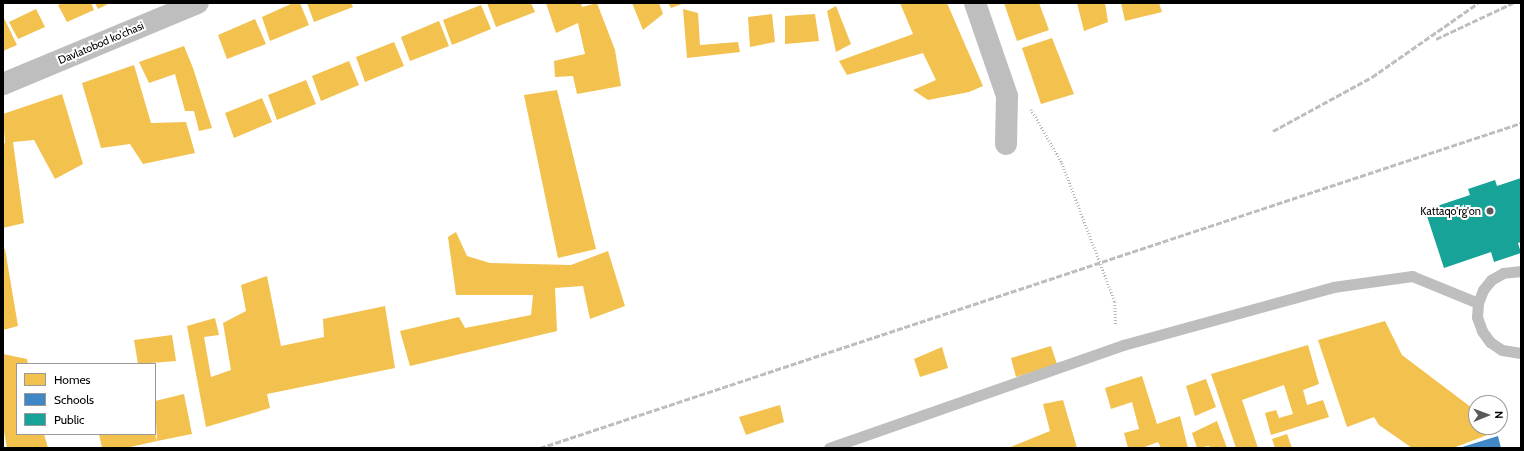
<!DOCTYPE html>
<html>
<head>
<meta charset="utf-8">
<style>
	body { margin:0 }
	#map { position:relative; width:1524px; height:451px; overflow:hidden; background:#fff; font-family:Cabin,sans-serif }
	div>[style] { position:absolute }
	.homes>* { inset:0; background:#f2c14e }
	.schools>* { inset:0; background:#3f88c5 }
	.public>* { inset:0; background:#17a398 }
	.service>* { height:11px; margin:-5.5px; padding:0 5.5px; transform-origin:5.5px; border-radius:5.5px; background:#bebebe }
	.minor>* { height:22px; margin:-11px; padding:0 11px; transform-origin:11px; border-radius:11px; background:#bebebe }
	.tertiary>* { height:22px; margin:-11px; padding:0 11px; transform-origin:11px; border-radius:11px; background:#bebebe }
	.rail>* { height:3px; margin-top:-1.5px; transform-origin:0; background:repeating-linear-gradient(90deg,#bebebe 0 6px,transparent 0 8px) }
	.path-bridge>* { height:2.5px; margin-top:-1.25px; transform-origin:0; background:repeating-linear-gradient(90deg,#b9b9b9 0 1px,transparent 0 3px) }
	.dots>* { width:11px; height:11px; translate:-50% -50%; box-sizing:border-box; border:2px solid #fff; border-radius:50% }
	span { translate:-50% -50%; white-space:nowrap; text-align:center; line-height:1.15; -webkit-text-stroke:4px #fff; paint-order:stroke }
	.street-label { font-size:11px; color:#000 }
	.poi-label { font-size:11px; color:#000 }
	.right { translate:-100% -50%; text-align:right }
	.frame { position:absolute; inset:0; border:4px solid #000; pointer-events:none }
	.legend { position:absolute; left:16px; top:363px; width:140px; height:72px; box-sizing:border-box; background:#fff; border:1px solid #999; margin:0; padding:5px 7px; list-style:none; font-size:12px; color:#000 }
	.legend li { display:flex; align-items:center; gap:8px; height:20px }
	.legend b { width:20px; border:1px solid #999 }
	.north { position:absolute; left:1468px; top:395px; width:40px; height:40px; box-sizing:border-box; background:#fff; border:1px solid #999; border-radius:50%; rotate:89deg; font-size:11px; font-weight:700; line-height:16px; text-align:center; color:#000 }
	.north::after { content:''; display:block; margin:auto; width:14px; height:18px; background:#595959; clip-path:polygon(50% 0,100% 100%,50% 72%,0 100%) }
</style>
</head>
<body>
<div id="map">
	<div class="homes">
		<div style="clip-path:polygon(63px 3px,91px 3px,94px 10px,67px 22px,58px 5px)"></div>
		<div style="clip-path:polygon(95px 3px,110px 3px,98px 9px)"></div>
		<div style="clip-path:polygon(293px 3px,300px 3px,309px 25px,270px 41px,262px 17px)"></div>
		<div style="clip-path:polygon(307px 3px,351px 3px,353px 7px,314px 22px)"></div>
		<div style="clip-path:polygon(487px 3px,531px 3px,535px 12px,496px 27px)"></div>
		<div style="clip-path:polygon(546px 3px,581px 3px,582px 7px,597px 3px,615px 50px,621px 86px,577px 94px,573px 76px,555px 77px,554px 61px,585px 54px,578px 23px,556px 33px)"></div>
		<div style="clip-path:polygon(632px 3px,659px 3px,663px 14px,643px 30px)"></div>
		<div style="clip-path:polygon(668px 3px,685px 3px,671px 8px)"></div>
		<div style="clip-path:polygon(900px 3px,947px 3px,983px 86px,969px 92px,928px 100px,913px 90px,936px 80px,923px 53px,847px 75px,839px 61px,913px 34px)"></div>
		<div style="clip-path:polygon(1004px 3px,1039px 3px,1049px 30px,1017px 41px)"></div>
		<div style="clip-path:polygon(1077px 3px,1105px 3px,1108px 22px,1084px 31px)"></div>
		<div style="clip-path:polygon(1121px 3px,1159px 3px,1162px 12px,1125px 21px)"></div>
		<div style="clip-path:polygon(481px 5px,491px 29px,452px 45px,443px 20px)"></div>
		<div style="clip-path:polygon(836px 6px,851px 44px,836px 52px,827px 11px)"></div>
		<div style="clip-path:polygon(36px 9px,45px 27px,18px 39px,9px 22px)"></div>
		<div style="clip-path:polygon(683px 9px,698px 13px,700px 45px,738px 42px,740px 52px,687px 58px)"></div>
		<div style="clip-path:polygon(772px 14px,775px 42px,750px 47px,748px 17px)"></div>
		<div style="clip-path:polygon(815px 14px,819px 41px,785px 44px,785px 16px)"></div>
		<div style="clip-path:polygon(3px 16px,17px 45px,3px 51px)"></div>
		<div style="clip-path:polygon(255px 19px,266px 44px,227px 59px,218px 35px)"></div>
		<div style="clip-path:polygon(439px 21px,449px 46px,410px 61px,401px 37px)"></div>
		<div style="clip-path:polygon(1052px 38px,1074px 94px,1041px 104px,1022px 48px)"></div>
		<div style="clip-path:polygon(394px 42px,404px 66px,365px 82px,356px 57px)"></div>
		<div style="clip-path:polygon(184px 46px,193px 68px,212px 128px,199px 131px,194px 111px,185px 111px,175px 74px,149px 83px,139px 62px)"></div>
		<div style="clip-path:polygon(349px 61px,359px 85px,321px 101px,312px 76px)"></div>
		<div style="clip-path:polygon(134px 65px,151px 123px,186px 122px,195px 153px,143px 164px,130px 144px,101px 148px,82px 83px)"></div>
		<div style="clip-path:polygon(306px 80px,316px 104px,277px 120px,268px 95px)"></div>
		<div style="clip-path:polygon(557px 90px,596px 249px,558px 258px,524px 95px)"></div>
		<div style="clip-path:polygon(62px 94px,83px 164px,55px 179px,34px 140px,13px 142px,24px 223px,3px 228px,3px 144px,5px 143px,3px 114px)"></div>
		<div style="clip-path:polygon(262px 98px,272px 122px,234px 138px,225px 113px)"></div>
		<div style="clip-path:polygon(456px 232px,467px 256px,490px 263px,571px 265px,608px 251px,625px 306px,590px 319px,583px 286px,555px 288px,557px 331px,410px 366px,400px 331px,459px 317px,465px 328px,531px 315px,533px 295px,456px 295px,448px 237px)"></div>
		<div style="clip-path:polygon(3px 249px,5px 249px,18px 326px,3px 330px)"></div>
		<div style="clip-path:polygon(267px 276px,281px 346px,324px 337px,323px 319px,385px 306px,395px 368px,267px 394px,270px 408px,206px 427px,187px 326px,215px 318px,219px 335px,204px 337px,211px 377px,231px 370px,223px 323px,246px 311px,241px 285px)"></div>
		<div style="clip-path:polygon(1385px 321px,1402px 355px,1476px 411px,1476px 427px,1495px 427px,1498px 431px,1453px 448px,1412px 448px,1379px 425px,1374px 417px,1347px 427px,1318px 340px)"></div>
		<div style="clip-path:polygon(172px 335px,176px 361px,138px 364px,134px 340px)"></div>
		<div style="clip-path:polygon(1308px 345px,1319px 384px,1303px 390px,1307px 405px,1323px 400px,1329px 417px,1271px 435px,1265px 413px,1276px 410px,1279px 418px,1293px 414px,1284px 385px,1242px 400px,1258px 448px,1236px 448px,1211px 374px)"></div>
		<div style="clip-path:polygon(1051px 346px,1057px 364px,1016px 377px,1011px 358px)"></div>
		<div style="clip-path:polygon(942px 347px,948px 368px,920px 377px,914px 359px)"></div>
		<div style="clip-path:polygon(3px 354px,27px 359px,28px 364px,17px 364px,17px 434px,44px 434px,48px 448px,7px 448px,3px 426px)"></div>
		<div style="clip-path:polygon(1142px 376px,1157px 424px,1180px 416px,1188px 448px,1161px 448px,1158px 442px,1142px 448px,1128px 448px,1124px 433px,1139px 429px,1132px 402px,1111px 409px,1105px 388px)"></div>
		<div style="clip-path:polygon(1206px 379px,1216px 407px,1195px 416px,1186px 386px)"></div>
		<div style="clip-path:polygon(184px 394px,192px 434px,157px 441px,155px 401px)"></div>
		<div style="clip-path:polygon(1063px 400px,1077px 448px,1008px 448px,1050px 431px,1043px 404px)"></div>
		<div style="clip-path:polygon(780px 405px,784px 422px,746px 435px,739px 417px)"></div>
		<div style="clip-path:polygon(1217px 421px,1227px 448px,1210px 448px,1209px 446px,1197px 448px,1192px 433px)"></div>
		<div style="clip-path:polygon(99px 434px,155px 434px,157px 441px,126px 448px,102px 448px)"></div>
		<div style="clip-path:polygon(1287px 434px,1292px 448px,1275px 448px,1272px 439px)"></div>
	</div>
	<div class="schools">
		<div style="clip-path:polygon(1498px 436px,1501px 448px,1459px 448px)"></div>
	</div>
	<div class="public">
		<div style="clip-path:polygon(1521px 178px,1521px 242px,1518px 243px,1521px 253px,1494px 262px,1491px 252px,1444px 268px,1425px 210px,1470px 195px,1468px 189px,1495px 180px,1497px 186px)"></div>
	</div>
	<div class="service">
		<div style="left:1521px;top:271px;width:18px;rotate:174deg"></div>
		<div style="left:1503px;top:273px;width:14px;rotate:150deg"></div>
		<div style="left:1491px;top:280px;width:13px;rotate:129deg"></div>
		<div style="left:1483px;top:290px;width:14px;rotate:111deg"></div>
		<div style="left:1478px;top:303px;width:14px;rotate:94deg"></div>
		<div style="left:1477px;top:317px;width:15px;rotate:70deg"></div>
		<div style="left:1482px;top:331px;width:14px;rotate:54deg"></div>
		<div style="left:1490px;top:342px;width:14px;rotate:34deg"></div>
		<div style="left:1502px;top:350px;width:19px;rotate:9deg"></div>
		<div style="left:829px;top:448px;width:312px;rotate:-19.3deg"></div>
		<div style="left:1123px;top:345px;width:218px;rotate:-15.4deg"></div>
		<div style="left:1333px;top:287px;width:80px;rotate:-7.9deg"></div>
		<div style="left:1412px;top:276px;width:71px;rotate:22.2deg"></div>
	</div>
	<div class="minor">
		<div style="left:975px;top:3px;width:98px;rotate:71deg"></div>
		<div style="left:1007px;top:96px;width:48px;rotate:91.2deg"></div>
	</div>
	<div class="tertiary">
		<div style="left:3px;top:84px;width:211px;rotate:-22.6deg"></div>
	</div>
	<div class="rail">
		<div style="left:1436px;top:39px;width:85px;rotate:-25.1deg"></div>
		<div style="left:1273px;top:131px;width:113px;rotate:-28.6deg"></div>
		<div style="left:1372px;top:77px;width:129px;rotate:-34.9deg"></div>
		<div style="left:540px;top:448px;width:1033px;rotate:-18.33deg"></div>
	</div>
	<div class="path-bridge">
		<div style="left:1031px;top:109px;width:62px;rotate:60.1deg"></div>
		<div style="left:1062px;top:163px;width:149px;rotate:69.1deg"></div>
		<div style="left:1115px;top:302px;width:23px;rotate:88deg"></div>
	</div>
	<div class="dots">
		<div style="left:1490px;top:211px;background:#595959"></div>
	</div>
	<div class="street-label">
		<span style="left:101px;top:43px;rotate:-23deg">Davlatobod ko'chasi</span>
	</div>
	<div class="poi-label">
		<span class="right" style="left:1481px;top:211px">Kattaqo'rg'on</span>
	</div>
	<div class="frame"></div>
	<ul class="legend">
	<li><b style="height:11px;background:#f2c14e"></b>Homes</li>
	<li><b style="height:11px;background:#3f88c5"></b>Schools</li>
	<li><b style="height:11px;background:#17a398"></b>Public</li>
	</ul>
	<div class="north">N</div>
</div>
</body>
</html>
